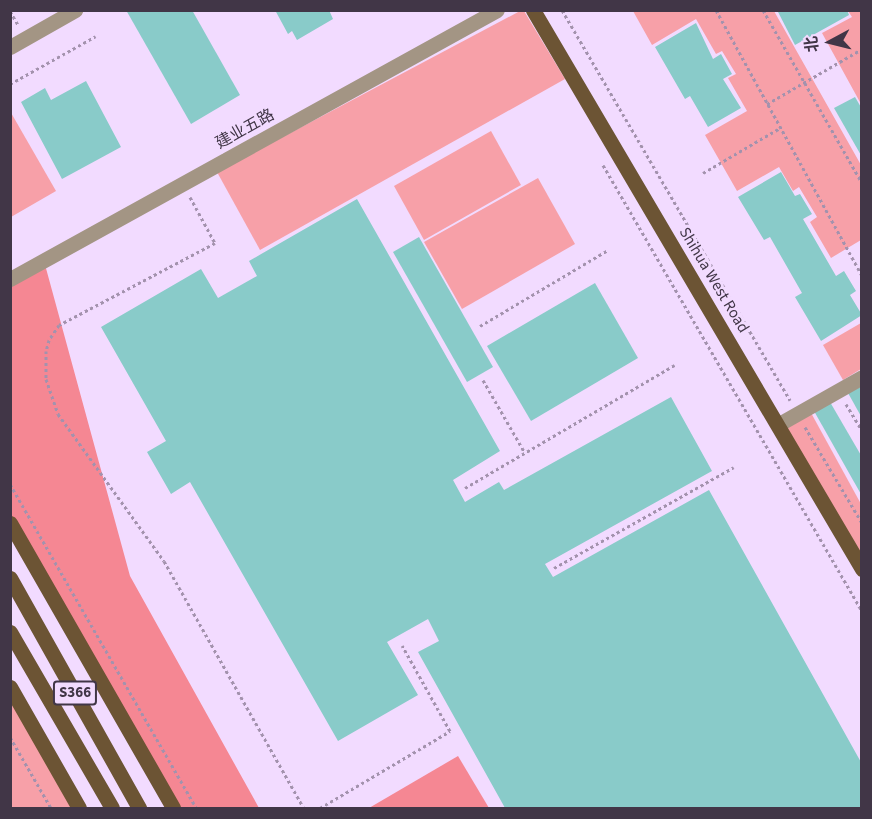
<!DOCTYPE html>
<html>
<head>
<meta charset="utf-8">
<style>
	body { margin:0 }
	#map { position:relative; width:872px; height:819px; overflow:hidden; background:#f2dbff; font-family:"Source Sans 3","Noto Sans SC",sans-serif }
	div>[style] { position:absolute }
	.green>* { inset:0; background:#f7a0a8 }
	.forest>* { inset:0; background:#f58793 }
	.building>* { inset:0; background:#89cbc9 }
	.path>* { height:3px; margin-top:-1.5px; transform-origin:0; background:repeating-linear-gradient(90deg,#a392ad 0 3px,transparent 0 6px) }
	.minor>* { height:15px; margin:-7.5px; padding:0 7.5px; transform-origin:7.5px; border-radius:7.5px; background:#a39584 }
	.major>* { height:15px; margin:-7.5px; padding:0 7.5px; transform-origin:7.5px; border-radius:7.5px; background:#6c5434 }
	span { translate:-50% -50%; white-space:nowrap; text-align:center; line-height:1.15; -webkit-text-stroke:6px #f2dbff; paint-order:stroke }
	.shield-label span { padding:2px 4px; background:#f2dbff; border:2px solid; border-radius:4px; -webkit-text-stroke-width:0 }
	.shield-label { font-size:15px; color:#413647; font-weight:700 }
	.street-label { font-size:16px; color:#413647 }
	.frame { position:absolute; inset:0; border:12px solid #413647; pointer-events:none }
	.north { position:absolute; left:800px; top:12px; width:60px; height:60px; -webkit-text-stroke:4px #f2dbff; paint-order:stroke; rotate:263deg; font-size:16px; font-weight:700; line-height:24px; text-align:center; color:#413647 }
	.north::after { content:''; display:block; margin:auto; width:21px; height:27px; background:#413647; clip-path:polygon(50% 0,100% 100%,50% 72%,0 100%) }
</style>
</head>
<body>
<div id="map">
	<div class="green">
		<div style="clip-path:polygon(520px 11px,524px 11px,565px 79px,260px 250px,217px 172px)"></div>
		<div style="clip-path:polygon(633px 11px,774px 11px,861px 165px,861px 240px,831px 258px,810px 222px,817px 217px,799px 187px,793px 191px,779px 167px,737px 191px,705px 135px,747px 111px,728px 78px,736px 74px,722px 51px,716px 54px,696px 19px,652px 45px)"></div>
		<div style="clip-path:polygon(848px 11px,861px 11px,861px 104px,822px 33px,852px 17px)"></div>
		<div style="clip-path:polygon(10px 111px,56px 191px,11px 217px,10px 217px)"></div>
		<div style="clip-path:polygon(491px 131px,521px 185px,424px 240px,394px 186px)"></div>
		<div style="clip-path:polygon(538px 178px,575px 244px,462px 309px,424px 242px)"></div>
		<div style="clip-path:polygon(861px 323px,861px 369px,843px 380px,823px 345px)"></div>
		<div style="clip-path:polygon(810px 411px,861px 504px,861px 560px,784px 426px)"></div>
		<div style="clip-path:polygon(11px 696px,73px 808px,11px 808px)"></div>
	</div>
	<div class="forest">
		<div style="clip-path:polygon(44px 261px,130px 576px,259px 808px,173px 808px,11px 524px,10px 279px)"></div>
		<div style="clip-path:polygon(458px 756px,489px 808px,369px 808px)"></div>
	</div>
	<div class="building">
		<div style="clip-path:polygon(126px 10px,192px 10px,240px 95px,191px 124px)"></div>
		<div style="clip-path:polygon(275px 10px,329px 10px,333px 19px,297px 40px,292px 31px,288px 34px)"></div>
		<div style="clip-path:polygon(777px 10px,847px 10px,849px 15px,795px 45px)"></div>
		<div style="clip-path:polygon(696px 23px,713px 59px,721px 54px,732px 74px,723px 79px,741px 108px,708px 127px,690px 96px,685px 99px,655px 47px)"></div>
		<div style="clip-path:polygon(86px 81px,121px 147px,62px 179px,21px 102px,45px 88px,51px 100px)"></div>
		<div style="clip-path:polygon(855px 97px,862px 109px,862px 157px,834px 108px)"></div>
		<div style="clip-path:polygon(781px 172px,795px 196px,800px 194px,812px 214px,803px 219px,836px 276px,844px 271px,856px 291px,850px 295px,862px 315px,821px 341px,795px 297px,802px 293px,770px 237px,764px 240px,738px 197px)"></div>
		<div style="clip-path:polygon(357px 199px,500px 451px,453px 480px,465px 502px,499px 482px,504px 490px,671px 397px,712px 471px,545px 564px,553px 577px,709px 490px,862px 764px,862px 808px,505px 808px,418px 652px,439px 641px,428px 619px,387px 642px,418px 695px,338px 741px,190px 482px,171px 494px,147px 452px,166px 441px,101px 327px,201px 269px,218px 298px,257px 276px,249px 261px)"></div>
		<div style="clip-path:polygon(419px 237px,493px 367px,467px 382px,393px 252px)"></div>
		<div style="clip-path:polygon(595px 283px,638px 358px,531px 421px,487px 346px)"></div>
		<div style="clip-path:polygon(862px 386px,862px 418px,848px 393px)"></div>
		<div style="clip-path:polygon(830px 402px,862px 457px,862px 496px,814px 411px)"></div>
	</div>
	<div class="path">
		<div style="left:562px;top:10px;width:452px;rotate:59.7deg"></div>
		<div style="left:716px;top:10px;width:303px;rotate:61.2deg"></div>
		<div style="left:763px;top:10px;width:199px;rotate:60.2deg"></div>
		<div style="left:10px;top:11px;width:16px;rotate:60deg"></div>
		<div style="left:10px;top:84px;width:98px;rotate:-29.2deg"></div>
		<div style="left:767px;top:104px;width:110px;rotate:-30.1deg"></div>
		<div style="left:603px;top:165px;width:516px;rotate:59.86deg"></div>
		<div style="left:703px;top:173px;width:89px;rotate:-30.3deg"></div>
		<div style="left:190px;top:197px;width:52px;rotate:61.5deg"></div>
		<div style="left:215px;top:243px;width:176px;rotate:152.3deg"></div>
		<div style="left:59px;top:325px;width:18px;rotate:124deg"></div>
		<div style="left:49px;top:340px;width:11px;rotate:105deg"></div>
		<div style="left:46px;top:351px;width:28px;rotate:90deg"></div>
		<div style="left:46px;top:379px;width:37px;rotate:71deg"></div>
		<div style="left:58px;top:414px;width:181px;rotate:54.2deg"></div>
		<div style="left:164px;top:561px;width:284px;rotate:60.5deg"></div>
		<div style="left:480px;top:326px;width:149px;rotate:-30.7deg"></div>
		<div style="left:483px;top:380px;width:84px;rotate:60.1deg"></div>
		<div style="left:846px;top:404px;width:31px;rotate:59deg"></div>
		<div style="left:805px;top:427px;width:112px;rotate:59.3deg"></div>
		<div style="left:10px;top:484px;width:374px;rotate:60.1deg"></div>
		<div style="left:465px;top:488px;width:243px;rotate:-30.4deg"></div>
		<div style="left:554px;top:568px;width:206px;rotate:-29.3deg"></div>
		<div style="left:10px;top:737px;width:82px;rotate:60deg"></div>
		<div style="left:320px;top:808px;width:151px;rotate:-30.6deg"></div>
		<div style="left:450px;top:731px;width:98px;rotate:-119.2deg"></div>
	</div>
	<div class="minor">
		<div style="left:10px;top:47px;width:75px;rotate:-29.6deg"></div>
		<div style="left:10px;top:279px;width:556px;rotate:-28.91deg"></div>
		<div style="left:779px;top:424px;width:95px;rotate:-29.5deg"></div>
	</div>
	<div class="major">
		<div style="left:533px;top:10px;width:649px;rotate:59.52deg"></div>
		<div style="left:10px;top:523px;width:328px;rotate:60.2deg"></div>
		<div style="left:10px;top:578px;width:264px;rotate:60.7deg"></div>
		<div style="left:10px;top:632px;width:203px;rotate:59.9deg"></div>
		<div style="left:10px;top:687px;width:139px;rotate:60.3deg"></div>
	</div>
	<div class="shield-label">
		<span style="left:75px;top:693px">S366</span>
	</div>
	<div class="street-label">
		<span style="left:245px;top:129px;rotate:-29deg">建业五路</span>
		<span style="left:714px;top:280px;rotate:59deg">Shihua West Road</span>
	</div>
	<div class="frame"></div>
	<div class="north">北</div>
</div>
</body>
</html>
